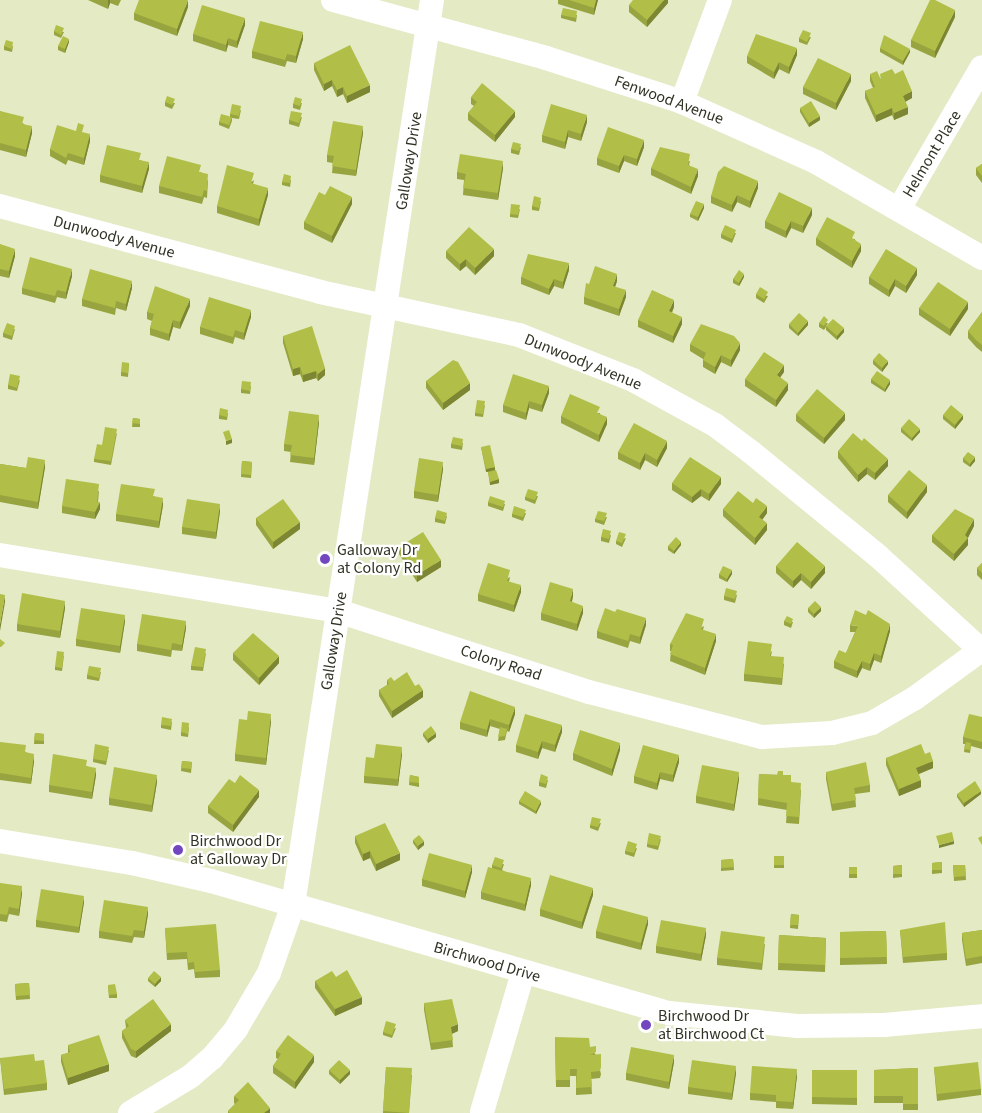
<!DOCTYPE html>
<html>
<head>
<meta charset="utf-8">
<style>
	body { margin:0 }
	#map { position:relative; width:982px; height:1113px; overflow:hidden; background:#e3eac4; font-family:"Source Sans 3",sans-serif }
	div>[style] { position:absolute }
	.minor>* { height:24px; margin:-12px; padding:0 12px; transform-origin:12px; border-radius:12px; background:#fff }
	.wall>* { inset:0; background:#98a43f }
	.shaded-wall>* { inset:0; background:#7c8633 }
	.building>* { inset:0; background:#b1bf49 }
	.dots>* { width:16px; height:16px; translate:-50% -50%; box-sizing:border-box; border:3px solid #fff; border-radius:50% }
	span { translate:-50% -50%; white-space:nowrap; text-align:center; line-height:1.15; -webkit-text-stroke:4.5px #fff; paint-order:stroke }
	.street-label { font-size:16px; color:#303324 }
	.poi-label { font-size:16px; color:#303324 }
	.left { translate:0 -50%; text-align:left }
</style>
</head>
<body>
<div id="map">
	<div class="minor">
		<div style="left:333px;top:0;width:221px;rotate:15.2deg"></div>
		<div style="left:546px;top:58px;width:143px;rotate:17.9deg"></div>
		<div style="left:682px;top:102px;width:147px;rotate:24.1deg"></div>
		<div style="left:816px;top:162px;width:192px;rotate:30deg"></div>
		<div style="left:682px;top:102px;width:109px;rotate:-69.6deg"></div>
		<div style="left:0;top:206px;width:331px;rotate:15deg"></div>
		<div style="left:320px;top:292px;width:204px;rotate:12.2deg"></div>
		<div style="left:519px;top:335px;width:123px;rotate:21.5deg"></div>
		<div style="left:633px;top:380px;width:94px;rotate:28.8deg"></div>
		<div style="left:715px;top:425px;width:45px;rotate:36.9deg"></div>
		<div style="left:751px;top:452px;width:164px;rotate:39.3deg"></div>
		<div style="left:878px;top:556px;width:141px;rotate:42.4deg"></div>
		<div style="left:899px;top:209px;width:164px;rotate:-59.7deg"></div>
		<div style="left:0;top:555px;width:343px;rotate:9.4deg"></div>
		<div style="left:338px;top:611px;width:264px;rotate:17.9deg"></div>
		<div style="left:589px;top:692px;width:179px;rotate:14.6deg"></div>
		<div style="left:762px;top:737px;width:70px;rotate:-3.3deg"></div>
		<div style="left:832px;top:733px;width:41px;rotate:-14deg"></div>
		<div style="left:872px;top:723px;width:50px;rotate:-30.2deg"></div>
		<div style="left:915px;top:698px;width:82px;rotate:-36deg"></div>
		<div style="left:0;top:841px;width:134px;rotate:9.5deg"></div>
		<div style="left:132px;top:863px;width:81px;rotate:12.8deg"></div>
		<div style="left:211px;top:881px;width:477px;rotate:16.1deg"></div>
		<div style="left:669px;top:1013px;width:129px;rotate:5.8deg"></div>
		<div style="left:797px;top:1026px;width:87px;rotate:-0.7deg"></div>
		<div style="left:884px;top:1025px;width:98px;rotate:-5.2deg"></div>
		<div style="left:482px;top:1112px;width:145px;rotate:-73.6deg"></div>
		<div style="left:130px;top:1113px;width:71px;rotate:-31.2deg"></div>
		<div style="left:191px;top:1076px;width:28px;rotate:-41deg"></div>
		<div style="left:212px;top:1058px;width:38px;rotate:-50deg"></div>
		<div style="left:236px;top:1029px;width:65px;rotate:-59.5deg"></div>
		<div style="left:269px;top:973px;width:72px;rotate:-70.6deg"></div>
		<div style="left:293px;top:905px;width:916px;rotate:-81.27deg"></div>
	</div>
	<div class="wall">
		<div style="clip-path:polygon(88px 0,121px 0,118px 6px,110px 3px,108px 9px)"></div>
		<div style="clip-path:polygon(558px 0,598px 0,594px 15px,558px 4px)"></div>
		<div style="clip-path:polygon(668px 0,668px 3px,647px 27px,629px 12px,629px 5px)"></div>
		<div style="clip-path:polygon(188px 7px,177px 36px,134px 20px,134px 13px)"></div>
		<div style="clip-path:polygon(561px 15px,577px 15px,576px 22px,561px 18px)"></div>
		<div style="clip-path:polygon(955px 17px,935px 58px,911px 47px,911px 40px)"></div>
		<div style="clip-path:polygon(245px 25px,237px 48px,228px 45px,226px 52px,193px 41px,193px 34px)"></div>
		<div style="clip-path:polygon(54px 31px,64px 32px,61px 38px,54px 35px)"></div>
		<div style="clip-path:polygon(811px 37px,807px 45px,799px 42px,799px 38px)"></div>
		<div style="clip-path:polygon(303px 39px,296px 63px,287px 61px,285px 67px,252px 58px,252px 51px)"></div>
		<div style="clip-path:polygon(69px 42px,65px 53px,58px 50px,58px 46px)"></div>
		<div style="clip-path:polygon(4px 46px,13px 46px,12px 52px,4px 50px)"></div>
		<div style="clip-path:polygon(880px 48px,910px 52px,903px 65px,880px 52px)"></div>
		<div style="clip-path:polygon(797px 55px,789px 74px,779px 69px,774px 79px,747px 63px,747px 56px)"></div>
		<div style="clip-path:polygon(314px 63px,370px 92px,347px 103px,343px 94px,337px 97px,332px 86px,324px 91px,314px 70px)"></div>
		<div style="clip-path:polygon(870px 74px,880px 79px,895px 74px,912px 98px,905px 102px,908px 114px,894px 120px,892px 115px,876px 122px,865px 98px,865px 91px,873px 88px,870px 81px)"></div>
		<div style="clip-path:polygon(851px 81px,836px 110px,803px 94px,803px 87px)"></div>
		<div style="clip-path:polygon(471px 97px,515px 117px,495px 142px,468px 120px,468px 113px,474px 106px,471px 104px)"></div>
		<div style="clip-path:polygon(165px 102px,175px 103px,172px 109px,165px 106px)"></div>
		<div style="clip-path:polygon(302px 103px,300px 110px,293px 108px,293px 104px)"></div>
		<div style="clip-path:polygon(800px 108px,820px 120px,809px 127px,800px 112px)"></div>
		<div style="clip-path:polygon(241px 110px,239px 119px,232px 118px,232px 121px,229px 129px,219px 125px,219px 122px,230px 117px,230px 114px)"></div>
		<div style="clip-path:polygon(0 111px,24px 124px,32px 133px,26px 157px,0 150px)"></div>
		<div style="clip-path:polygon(302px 117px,299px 127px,289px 124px,289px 120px)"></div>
		<div style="clip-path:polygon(587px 122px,581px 141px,568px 137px,565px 149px,542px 142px,542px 135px)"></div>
		<div style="clip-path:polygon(84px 133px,90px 141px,84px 165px,68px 160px,66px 165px,50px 156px,50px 149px)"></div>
		<div style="clip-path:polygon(363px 133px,356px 176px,332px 173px,333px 163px,327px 162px,327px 155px)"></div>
		<div style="clip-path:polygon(521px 147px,519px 155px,511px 153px,511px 149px)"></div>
		<div style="clip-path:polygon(644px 147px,637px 166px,624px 161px,619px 173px,597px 165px,597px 158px)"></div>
		<div style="clip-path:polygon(141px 160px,149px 169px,142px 193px,100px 182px,100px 175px)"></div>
		<div style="clip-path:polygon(690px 161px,689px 165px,698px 176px,691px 194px,651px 175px,651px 168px)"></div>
		<div style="clip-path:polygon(982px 164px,982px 183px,976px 175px,976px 168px)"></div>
		<div style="clip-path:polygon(503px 168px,498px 200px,463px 195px,464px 180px,457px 179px,457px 172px)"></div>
		<div style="clip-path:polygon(201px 172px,208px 181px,207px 198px,204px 197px,202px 204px,159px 193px,159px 186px)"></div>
		<div style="clip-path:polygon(254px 180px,253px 184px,268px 195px,259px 226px,217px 213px,217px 206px)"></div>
		<div style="clip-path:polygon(291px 180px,290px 187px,282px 185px,282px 182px)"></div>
		<div style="clip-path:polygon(758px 188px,750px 208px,737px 202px,732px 212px,711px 203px,711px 196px)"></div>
		<div style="clip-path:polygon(325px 195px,352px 204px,332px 243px,304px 229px,304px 222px)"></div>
		<div style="clip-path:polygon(541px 201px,539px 211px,532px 210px,532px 206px)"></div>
		<div style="clip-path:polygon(704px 208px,698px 221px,690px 217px,690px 214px)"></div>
		<div style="clip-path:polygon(520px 209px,518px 218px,510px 217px,510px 214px)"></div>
		<div style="clip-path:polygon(812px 215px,803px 233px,791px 228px,786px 238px,765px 228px,765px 221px)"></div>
		<div style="clip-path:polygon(736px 233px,732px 243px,721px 238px,721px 234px)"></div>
		<div style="clip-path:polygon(816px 238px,855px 239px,855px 240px,861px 251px,852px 268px,816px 245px)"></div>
		<div style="clip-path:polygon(0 244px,15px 256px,9px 278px,0 276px)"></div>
		<div style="clip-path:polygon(446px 251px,494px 256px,475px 275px,466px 266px,460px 271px,446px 258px)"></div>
		<div style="clip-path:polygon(569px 270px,563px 289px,554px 286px,549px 295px,521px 284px,521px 277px)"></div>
		<div style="clip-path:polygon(917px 275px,906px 293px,895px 286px,889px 297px,869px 284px,869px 277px)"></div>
		<div style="clip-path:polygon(72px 276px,66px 299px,57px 297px,55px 303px,22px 294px,22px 288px)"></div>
		<div style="clip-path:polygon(744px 277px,739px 286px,733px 283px,733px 279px)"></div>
		<div style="clip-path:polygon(617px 281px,615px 287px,626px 297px,619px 316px,584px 304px,584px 297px)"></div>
		<div style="clip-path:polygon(132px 288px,126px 311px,116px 308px,115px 315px,82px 306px,82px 299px)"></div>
		<div style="clip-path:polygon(756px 294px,768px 296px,764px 303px,756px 298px)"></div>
		<div style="clip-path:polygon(190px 306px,180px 329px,173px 327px,169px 341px,150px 335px,150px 328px,152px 321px,147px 319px,147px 312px)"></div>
		<div style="clip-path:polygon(674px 307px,672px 313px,682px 324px,673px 343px,638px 327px,638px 320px)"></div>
		<div style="clip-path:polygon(919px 308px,968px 309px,950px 336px,919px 315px)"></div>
		<div style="clip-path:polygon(982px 312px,982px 352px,976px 347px,968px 338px,968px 331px)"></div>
		<div style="clip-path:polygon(251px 317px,244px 340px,235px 337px,233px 344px,200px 334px,200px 327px)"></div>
		<div style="clip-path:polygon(819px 323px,828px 323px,826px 326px,844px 332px,837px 340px,826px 330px,826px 327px,824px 330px,819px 327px)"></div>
		<div style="clip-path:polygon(789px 324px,808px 325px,798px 336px,789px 328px)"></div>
		<div style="clip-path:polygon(15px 329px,12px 340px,3px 337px,3px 333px)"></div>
		<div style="clip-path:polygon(283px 336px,325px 375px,318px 381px,316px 378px,303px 382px,300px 374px,293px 376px,283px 343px)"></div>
		<div style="clip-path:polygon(690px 344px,740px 350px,731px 367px,721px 362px,715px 374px,703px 367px,703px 359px,690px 351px)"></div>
		<div style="clip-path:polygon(873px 360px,888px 364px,882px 372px,873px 364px)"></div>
		<div style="clip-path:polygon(129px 363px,128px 377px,121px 376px,121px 372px)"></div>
		<div style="clip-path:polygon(784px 372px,780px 377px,788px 390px,776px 407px,745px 386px,745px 379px)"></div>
		<div style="clip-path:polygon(871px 379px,890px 384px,885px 392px,871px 383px)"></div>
		<div style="clip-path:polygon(20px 380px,17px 391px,8px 389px,8px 385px)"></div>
		<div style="clip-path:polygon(426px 381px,470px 390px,443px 410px,426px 388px)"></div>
		<div style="clip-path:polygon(251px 386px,250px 394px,241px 393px,241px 389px)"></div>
		<div style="clip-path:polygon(549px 393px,542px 412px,529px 408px,526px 420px,503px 412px,503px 405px)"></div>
		<div style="clip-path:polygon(485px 405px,483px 417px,475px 416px,475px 413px)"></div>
		<div style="clip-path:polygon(228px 413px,227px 420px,219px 419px,219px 415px)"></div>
		<div style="clip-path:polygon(600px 413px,600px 414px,607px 424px,599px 442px,561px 423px,561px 416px)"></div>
		<div style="clip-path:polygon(796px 414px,845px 420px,824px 444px,796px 421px)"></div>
		<div style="clip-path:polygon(943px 415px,963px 419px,955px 429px,943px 419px)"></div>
		<div style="clip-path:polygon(133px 418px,140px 419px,140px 427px,132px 427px)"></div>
		<div style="clip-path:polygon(319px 422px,314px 465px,290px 462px,291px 452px,284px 451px,284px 444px)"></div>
		<div style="clip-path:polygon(901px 428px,920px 432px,912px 441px,901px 432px)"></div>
		<div style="clip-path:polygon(117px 433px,111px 465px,94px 462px,94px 459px,102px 445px)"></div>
		<div style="clip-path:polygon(463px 443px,462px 450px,451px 448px,451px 444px)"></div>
		<div style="clip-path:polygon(481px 447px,495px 470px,499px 483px,490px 485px,488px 472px,486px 472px)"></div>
		<div style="clip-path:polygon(667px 448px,657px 467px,645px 460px,640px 470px,618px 459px,618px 452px)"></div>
		<div style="clip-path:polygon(838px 451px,888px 466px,875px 480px,867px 474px,858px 482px,838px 458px)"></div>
		<div style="clip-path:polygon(963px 458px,975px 461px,970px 467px,963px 462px)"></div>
		<div style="clip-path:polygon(242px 461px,252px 462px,251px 478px,241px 477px)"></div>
		<div style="clip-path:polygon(0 464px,26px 468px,45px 467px,38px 509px,0 502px)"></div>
		<div style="clip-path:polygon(443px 469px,438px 502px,414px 498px,414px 491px)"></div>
		<div style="clip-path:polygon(672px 483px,721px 484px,709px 501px,701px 496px,692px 503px,672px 490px)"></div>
		<div style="clip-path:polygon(99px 491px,98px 502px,100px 509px,95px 519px,62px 513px,62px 506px)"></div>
		<div style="clip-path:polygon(927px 492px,907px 519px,888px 502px,888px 495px)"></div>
		<div style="clip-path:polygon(154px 496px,163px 505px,159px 528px,116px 521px,116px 514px)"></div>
		<div style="clip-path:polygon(538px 496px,535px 504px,525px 500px,525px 497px)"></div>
		<div style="clip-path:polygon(488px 502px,505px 504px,503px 511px,488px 506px)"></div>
		<div style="clip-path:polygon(723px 509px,767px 513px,762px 520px,767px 530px,755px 545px,723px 516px)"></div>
		<div style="clip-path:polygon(220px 511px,216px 539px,182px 534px,182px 527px)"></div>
		<div style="clip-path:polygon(526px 513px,523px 521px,512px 517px,512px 514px)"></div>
		<div style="clip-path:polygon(447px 516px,445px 524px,435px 522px,435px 518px)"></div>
		<div style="clip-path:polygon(607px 517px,604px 525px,595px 522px,595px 519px)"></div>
		<div style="clip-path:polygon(256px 518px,300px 529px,273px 549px,256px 525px)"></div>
		<div style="clip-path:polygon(974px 526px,968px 538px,968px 545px,954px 561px,932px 542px,932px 535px)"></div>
		<div style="clip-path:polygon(611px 535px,609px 543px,601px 541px,601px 537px)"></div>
		<div style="clip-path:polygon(626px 538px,622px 547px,616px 544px,616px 541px)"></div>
		<div style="clip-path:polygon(681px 545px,674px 554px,668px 550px,668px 546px)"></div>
		<div style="clip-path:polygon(399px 547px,441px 567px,417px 582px,399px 554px)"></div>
		<div style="clip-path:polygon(982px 563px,982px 580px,977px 575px,977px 568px)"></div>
		<div style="clip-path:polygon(776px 566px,825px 573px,811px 589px,801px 580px,793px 588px,776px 573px)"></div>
		<div style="clip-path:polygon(719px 574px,732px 574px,727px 582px,719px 578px)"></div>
		<div style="clip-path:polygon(510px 577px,509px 582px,521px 592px,514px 612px,478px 601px,478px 594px)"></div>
		<div style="clip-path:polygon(737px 595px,735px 603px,724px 600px,724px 596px)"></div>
		<div style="clip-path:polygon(573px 596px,572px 602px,583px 613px,577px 631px,541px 620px,541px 613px)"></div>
		<div style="clip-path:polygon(65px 608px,60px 638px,17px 631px,17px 624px)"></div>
		<div style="clip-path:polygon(808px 608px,821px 611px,814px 618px,808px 612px)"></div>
		<div style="clip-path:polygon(125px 621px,120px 653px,76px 646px,76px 639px)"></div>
		<div style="clip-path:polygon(784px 621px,793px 622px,791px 628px,784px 625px)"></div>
		<div style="clip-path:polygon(646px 625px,640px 644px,630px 641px,628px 648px,597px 638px,597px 631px)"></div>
		<div style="clip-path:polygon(850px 625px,890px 631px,881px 663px,874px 660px,870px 671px,862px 668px,857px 678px,834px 668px,834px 661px,846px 653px,855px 632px,850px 632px)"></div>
		<div style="clip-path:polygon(704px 626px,703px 630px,716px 641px,705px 675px,670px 661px,671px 651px,670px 651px,670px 644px)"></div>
		<div style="clip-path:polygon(186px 628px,182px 651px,172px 650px,171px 657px,137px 651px,137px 644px)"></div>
		<div style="clip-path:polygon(772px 651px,771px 656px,784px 664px,782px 685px,744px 681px,744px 674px)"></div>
		<div style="clip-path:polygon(206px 653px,203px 671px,191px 670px,191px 666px)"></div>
		<div style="clip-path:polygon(233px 653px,279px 663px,259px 685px,233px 660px)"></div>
		<div style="clip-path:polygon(64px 655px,62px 671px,55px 670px,55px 667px)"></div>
		<div style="clip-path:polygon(101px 672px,99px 681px,87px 679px,87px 675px)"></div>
		<div style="clip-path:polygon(387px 680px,415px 686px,423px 697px,392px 718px,379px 696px,379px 690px,387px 685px)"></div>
		<div style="clip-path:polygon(515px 714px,509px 732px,507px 731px,505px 740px,498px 741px,500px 729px,490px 726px,487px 737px,460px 729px,460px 722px)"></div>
		<div style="clip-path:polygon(982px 717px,982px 749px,971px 746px,970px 753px,964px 752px,965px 744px,963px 744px,963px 737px)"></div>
		<div style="clip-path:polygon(247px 720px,271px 721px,266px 765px,235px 761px,235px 754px)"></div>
		<div style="clip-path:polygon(172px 722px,171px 730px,161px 728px,161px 725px)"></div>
		<div style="clip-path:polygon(189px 727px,188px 737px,181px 736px,181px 732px)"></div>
		<div style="clip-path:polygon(562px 732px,555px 752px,542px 748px,538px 759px,516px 752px,516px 745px)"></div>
		<div style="clip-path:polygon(35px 733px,44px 734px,44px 744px,34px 744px)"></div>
		<div style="clip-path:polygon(423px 733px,436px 737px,428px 743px,423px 736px)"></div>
		<div style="clip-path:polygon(0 742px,26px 752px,34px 761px,31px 784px,0 780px)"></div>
		<div style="clip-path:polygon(109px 750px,106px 765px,93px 762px,93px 759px)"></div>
		<div style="clip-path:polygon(620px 750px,612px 776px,573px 760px,573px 753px)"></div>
		<div style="clip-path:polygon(402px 754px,398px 786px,364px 783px,364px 776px)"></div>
		<div style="clip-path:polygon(925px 754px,933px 768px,919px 774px,921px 787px,899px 796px,886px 765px,886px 758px)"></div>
		<div style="clip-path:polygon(182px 761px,192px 762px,191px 773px,181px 771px)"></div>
		<div style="clip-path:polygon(679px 762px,673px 782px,660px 779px,657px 790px,634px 783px,634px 776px)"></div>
		<div style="clip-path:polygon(87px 766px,96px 775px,92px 799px,49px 792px,49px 785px)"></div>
		<div style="clip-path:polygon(826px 772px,870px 785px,870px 792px,855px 794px,856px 807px,832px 811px,826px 779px)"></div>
		<div style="clip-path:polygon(759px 774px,783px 775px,801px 790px,799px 824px,786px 823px,787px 810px,758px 805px)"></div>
		<div style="clip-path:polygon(410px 775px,419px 777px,419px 787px,409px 785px)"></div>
		<div style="clip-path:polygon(739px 779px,734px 811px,696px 803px,696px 796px)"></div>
		<div style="clip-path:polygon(548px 780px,546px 788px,539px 786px,539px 782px)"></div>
		<div style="clip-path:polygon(157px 782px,152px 812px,109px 805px,109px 798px)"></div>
		<div style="clip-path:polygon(235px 783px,259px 797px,233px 832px,208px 813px,208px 806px)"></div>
		<div style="clip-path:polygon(957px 794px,981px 794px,964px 807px,957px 797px)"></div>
		<div style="clip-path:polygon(519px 801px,541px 804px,536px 814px,519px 804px)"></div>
		<div style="clip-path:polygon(601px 823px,598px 831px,590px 828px,590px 825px)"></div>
		<div style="clip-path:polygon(355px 836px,400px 860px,376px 871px,370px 858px,363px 861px,355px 843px)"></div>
		<div style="clip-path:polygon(661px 839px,658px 850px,647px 847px,647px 844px)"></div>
		<div style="clip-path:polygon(413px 840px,424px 845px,418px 850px,413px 843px)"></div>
		<div style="clip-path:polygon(637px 848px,634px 857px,625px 854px,625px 851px)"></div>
		<div style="clip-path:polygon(774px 856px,784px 856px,784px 868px,774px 868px)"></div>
		<div style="clip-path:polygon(733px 859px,734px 870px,721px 871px,721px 860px)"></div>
		<div style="clip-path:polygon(942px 862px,942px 873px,932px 874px,932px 863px)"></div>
		<div style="clip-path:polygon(504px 864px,502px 870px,531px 885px,525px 911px,481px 899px,481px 892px,492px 868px,492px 865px)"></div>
		<div style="clip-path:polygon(902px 865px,902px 877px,893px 878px,893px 866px)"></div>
		<div style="clip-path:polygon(953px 865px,965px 865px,966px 880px,954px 881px)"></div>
		<div style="clip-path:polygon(849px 867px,857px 867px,857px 878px,849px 878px)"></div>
		<div style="clip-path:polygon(472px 872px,465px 898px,422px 886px,422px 879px)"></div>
		<div style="clip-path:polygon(0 883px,22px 893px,19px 916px,9px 914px,7px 922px,0 921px)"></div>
		<div style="clip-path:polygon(593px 895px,582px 929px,540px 916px,540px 909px)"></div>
		<div style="clip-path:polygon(84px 902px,79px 933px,36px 927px,36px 920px)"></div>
		<div style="clip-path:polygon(148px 914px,144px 938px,134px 937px,132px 943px,99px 938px,99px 931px)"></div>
		<div style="clip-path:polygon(791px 914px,799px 915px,798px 929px,790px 928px)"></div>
		<div style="clip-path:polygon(648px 924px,641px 950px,596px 938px,596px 931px)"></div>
		<div style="clip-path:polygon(165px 928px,220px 970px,220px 977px,195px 978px,194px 969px,188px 970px,187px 959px,167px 960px)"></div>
		<div style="clip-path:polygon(900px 930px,947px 953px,947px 960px,903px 963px)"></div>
		<div style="clip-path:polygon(982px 930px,982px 963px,966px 966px,962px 940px,962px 933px)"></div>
		<div style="clip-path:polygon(886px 931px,887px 964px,840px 965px,840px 932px)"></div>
		<div style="clip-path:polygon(706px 935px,701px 961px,656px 953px,656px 946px)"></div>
		<div style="clip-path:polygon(779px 935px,826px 938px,825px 972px,778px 970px)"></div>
		<div style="clip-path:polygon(765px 944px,762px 970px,717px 965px,717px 958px)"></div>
		<div style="clip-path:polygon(336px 977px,362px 1004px,335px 1016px,315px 988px,315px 981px)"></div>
		<div style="clip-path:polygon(148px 978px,161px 981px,155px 987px,148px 981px)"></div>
		<div style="clip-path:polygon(29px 983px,30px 999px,16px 1000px,15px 984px)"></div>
		<div style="clip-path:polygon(108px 985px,117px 994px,117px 998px,109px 998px)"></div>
		<div style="clip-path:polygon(424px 1003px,458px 1031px,452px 1034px,453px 1047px,431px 1050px,424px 1010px)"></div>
		<div style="clip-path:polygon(125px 1020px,171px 1031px,136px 1058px,131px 1056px,122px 1038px,122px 1031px,126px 1028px)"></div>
		<div style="clip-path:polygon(396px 1028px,392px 1038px,383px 1035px,383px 1032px)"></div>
		<div style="clip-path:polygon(555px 1037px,590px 1047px,596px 1055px,601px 1074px,600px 1078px,591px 1079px,592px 1094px,576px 1095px,576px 1076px,570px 1076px,570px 1087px,556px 1087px)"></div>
		<div style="clip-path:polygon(68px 1045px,109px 1071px,68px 1085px,61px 1062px,61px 1055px,68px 1053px)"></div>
		<div style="clip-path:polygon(276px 1051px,314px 1062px,295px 1089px,273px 1073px,273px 1066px,278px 1059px,276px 1058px)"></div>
		<div style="clip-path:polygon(0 1058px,35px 1061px,47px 1083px,47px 1090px,4px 1095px)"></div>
		<div style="clip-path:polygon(674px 1062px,669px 1089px,626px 1080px,626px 1073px)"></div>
		<div style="clip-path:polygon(386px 1067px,412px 1075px,409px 1113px,383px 1113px)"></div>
		<div style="clip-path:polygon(934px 1067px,981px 1089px,981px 1095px,937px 1101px)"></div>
		<div style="clip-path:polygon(918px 1068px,918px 1110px,903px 1110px,903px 1103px,874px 1103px,874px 1070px)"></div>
		<div style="clip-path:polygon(329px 1070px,350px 1074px,340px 1084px,329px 1074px)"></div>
		<div style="clip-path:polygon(812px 1070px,857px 1070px,857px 1105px,812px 1104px)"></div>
		<div style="clip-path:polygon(736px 1073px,732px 1100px,688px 1094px,688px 1087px)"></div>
		<div style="clip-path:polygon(797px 1076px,793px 1109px,776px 1108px,776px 1102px,750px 1100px,750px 1093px)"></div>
		<div style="clip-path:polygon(234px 1096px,270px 1113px,228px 1113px,228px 1111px,235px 1104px,234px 1103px)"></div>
	</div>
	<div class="shaded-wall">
		<div style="clip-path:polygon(108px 0,110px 0,110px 3px,108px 9px)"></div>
		<div style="clip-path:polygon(188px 0,188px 7px,177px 36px,177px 29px)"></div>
		<div style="clip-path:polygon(596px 0,598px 0,594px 15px,594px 8px)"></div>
		<div style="clip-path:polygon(664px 0,668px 0,668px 3px,647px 27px,647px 20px)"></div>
		<div style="clip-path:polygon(955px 10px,955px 17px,935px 58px,935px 51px)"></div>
		<div style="clip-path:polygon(245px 18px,245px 25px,237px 48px,237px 41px)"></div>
		<div style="clip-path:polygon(303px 32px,303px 39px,296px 63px,296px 56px)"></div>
		<div style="clip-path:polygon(228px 38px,228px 45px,226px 52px,226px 45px)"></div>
		<div style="clip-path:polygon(69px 39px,69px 42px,65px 53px,65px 49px)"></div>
		<div style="clip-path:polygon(797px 48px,797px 55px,789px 74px,789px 67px)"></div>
		<div style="clip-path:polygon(910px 49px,910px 52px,903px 65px,903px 61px)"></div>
		<div style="clip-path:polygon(779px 62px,779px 69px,774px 79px,774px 72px)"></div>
		<div style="clip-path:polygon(851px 74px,851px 81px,836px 110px,836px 103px)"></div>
		<div style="clip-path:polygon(332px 80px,332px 86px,324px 91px,324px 84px)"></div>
		<div style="clip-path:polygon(370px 85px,370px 92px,347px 103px,347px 96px)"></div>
		<div style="clip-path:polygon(343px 87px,343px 94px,337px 97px,337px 90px)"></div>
		<div style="clip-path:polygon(912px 91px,912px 98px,903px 103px,903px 96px)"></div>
		<div style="clip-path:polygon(908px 107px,908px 114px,894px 120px,894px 113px)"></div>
		<div style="clip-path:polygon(892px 108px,892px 115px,876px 122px,876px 115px)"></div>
		<div style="clip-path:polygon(515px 111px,515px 117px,495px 142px,495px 135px)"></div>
		<div style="clip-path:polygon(587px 115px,587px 122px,581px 141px,581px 134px)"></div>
		<div style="clip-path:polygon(820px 116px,820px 120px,809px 127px,809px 123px)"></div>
		<div style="clip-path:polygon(32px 126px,32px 133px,26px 157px,26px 150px)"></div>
		<div style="clip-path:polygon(363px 126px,363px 133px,356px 176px,356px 170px)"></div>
		<div style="clip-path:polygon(568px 130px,568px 137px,565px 149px,565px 142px)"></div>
		<div style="clip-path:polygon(90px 134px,90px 141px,84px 165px,84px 158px)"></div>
		<div style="clip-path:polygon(644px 140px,644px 147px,637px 166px,637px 159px)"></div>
		<div style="clip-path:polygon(624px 155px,624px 161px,619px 173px,619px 166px)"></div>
		<div style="clip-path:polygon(503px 161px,503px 168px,498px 200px,498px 193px)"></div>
		<div style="clip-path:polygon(149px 162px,149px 169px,142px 193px,142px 186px)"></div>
		<div style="clip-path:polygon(698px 169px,698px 176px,691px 194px,691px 187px)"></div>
		<div style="clip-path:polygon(758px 181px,758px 188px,750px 208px,750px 201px)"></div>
		<div style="clip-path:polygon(268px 188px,268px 195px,259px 226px,259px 219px)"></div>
		<div style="clip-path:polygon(737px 195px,737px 202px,732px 212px,732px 205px)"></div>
		<div style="clip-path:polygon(352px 197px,352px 204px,332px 243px,332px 236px)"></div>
		<div style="clip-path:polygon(704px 204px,704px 208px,698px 221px,698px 217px)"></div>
		<div style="clip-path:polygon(812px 208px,812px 215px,803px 233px,803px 226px)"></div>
		<div style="clip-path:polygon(791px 221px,791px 228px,786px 238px,786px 231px)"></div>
		<div style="clip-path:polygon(861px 244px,861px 251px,852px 268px,852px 261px)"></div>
		<div style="clip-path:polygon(15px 249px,15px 256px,9px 278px,9px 271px)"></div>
		<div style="clip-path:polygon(494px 249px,494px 256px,475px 275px,475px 268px)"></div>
		<div style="clip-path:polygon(466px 259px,466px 266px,460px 271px,460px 264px)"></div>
		<div style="clip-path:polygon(569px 263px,569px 270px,563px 289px,563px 282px)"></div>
		<div style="clip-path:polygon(917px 268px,917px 275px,906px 293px,906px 286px)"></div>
		<div style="clip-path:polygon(72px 269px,72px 276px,66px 299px,66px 292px)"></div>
		<div style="clip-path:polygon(617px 274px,617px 281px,613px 293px,613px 286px)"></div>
		<div style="clip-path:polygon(744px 274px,744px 277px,739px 286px,739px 283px)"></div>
		<div style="clip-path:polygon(554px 279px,554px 286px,549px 295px,549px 289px)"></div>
		<div style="clip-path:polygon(895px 279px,895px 286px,889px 297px,889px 290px)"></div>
		<div style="clip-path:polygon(132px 281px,132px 288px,126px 311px,126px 304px)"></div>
		<div style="clip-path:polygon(626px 290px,626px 297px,619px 316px,619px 309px)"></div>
		<div style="clip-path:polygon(190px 299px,190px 306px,180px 329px,180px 322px)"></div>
		<div style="clip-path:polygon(674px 300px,674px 307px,669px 318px,669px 311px)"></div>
		<div style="clip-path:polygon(968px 302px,968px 309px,950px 336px,950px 329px)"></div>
		<div style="clip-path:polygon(251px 310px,251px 317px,244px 340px,244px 333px)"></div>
		<div style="clip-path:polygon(682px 317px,682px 324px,673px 343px,673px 336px)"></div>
		<div style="clip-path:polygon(173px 320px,173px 327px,169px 341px,169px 334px)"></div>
		<div style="clip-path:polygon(808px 321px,808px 325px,798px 336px,798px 333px)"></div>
		<div style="clip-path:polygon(844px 328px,844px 332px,837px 340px,837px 336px)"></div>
		<div style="clip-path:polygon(740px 343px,740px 350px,731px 367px,731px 360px)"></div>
		<div style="clip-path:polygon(721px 355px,721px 362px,715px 374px,715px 367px)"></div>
		<div style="clip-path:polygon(888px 361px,888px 364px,882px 372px,882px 368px)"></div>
		<div style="clip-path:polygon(784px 365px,784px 372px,777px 382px,777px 375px)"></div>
		<div style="clip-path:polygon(300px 367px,300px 374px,293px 376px,293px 369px)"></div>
		<div style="clip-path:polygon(325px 368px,325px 375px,318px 381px,318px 374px)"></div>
		<div style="clip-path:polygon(316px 371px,316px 378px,303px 382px,303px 375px)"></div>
		<div style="clip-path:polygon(890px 380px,890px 384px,885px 392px,885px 389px)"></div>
		<div style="clip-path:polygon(470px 383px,470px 390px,443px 410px,443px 403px)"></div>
		<div style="clip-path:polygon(788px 383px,788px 390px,776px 407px,776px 400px)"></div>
		<div style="clip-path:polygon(549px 386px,549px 393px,542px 412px,542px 405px)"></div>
		<div style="clip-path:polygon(529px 401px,529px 408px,526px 420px,526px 413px)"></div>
		<div style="clip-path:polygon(845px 413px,845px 420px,824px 444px,824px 438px)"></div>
		<div style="clip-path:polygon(319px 415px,319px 422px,314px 465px,314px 458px)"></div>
		<div style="clip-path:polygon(963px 415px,963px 419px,955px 429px,955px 425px)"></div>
		<div style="clip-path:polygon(607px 417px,607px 424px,599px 442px,599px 435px)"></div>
		<div style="clip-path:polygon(920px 429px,920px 432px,912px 441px,912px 438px)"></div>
		<div style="clip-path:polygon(232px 439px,232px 443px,226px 445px,226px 441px)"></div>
		<div style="clip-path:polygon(667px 441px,667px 448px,657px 467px,657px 460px)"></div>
		<div style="clip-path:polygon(645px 453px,645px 460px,640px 470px,640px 463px)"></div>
		<div style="clip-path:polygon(975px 457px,975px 461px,970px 467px,970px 464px)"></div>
		<div style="clip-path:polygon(888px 459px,888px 466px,875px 480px,875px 473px)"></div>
		<div style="clip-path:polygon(45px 460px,45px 467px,38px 509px,38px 502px)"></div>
		<div style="clip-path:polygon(443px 462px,443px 469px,438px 502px,438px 495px)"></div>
		<div style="clip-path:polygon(495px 467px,495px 470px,486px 472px,486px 469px)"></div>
		<div style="clip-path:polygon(867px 467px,867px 474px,858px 482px,858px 475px)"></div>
		<div style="clip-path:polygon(721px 477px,721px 484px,709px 501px,709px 494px)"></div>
		<div style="clip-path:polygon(499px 479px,499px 483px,490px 485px,490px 482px)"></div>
		<div style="clip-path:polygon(927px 485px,927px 492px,907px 519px,907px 512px)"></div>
		<div style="clip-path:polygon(701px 489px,701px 496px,692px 503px,692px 497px)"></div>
		<div style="clip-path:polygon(163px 498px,163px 505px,159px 528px,159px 521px)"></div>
		<div style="clip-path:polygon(100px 502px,100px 509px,95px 519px,95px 512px)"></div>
		<div style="clip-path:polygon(220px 504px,220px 511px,216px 539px,216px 532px)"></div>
		<div style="clip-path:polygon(767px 506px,767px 513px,759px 524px,759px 517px)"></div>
		<div style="clip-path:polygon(974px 519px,974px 526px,967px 539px,968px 538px,968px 545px,954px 561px,954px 554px)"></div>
		<div style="clip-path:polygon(300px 522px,300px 529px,273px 549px,273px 542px)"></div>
		<div style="clip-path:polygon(767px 523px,767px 530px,755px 545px,755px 538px)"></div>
		<div style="clip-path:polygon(681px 542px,681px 545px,674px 554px,674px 551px)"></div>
		<div style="clip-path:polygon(441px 560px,441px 567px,417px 582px,417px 575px)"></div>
		<div style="clip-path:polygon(825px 566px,825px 573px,811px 589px,811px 582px)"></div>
		<div style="clip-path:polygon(732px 570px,732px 574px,727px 582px,727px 579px)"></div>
		<div style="clip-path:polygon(801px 573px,801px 580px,793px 588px,793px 581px)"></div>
		<div style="clip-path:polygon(521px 585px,521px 592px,514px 612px,514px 605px)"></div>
		<div style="clip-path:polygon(573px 589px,573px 596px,570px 608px,570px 601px)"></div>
		<div style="clip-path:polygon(5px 595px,5px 602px,0 631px,0 624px)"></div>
		<div style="clip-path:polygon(65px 601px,65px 608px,60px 638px,60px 631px)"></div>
		<div style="clip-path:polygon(583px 606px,583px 613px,577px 631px,577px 624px)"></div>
		<div style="clip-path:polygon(821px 607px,821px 611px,814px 618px,814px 614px)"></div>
		<div style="clip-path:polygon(125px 615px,125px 621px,120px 653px,120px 646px)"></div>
		<div style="clip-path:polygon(646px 618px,646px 625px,640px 644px,640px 637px)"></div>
		<div style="clip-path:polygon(186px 621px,186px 628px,182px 651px,182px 645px)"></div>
		<div style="clip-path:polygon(890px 624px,890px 631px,881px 663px,881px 656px)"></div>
		<div style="clip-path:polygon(716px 634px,716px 641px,705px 675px,705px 668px)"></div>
		<div style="clip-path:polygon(874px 653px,874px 660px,870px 671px,870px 664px)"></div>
		<div style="clip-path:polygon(279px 656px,279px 663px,259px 685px,259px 678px)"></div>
		<div style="clip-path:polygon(862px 661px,862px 668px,857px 678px,857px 671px)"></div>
		<div style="clip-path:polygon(423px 690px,423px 697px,392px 718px,392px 711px)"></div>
		<div style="clip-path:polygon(515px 707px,515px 714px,509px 732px,509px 725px)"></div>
		<div style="clip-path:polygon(271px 714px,271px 721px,266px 765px,266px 758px)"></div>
		<div style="clip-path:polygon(490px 719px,490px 726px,487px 737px,487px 730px)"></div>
		<div style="clip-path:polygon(562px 725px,562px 732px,555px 752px,555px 745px)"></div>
		<div style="clip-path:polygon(436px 733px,436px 737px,428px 743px,428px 739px)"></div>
		<div style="clip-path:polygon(542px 741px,542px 748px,538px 759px,538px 752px)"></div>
		<div style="clip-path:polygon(620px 743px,620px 750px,612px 776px,612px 769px)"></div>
		<div style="clip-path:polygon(402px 747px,402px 754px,398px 786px,398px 779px)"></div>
		<div style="clip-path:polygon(34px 754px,34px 761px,31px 784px,31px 778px)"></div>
		<div style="clip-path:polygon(679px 755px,679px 762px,673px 782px,673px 775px)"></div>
		<div style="clip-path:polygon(933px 761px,933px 768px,916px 775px,916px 768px)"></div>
		<div style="clip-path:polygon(96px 768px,96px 775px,92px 799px,92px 792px)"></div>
		<div style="clip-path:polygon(660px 772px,660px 779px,657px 790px,657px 783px)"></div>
		<div style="clip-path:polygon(739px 772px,739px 779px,734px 811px,734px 804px)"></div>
		<div style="clip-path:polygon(157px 775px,157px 782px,152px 812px,152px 805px)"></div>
		<div style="clip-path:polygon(921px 780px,921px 787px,899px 796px,899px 789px)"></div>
		<div style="clip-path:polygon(259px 790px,259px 797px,233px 832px,233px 825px)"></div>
		<div style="clip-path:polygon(981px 791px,981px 794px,964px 807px,964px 803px)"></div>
		<div style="clip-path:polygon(541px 801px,541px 804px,536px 814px,536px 811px)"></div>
		<div style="clip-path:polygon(424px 841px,424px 845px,418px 850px,418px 846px)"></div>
		<div style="clip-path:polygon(954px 841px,954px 844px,939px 848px,939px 845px)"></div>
		<div style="clip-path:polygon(370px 851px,370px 858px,363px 861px,363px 854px)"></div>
		<div style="clip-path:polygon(400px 853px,400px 860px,376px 871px,376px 864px)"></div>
		<div style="clip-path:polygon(472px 865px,472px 872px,465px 898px,465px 891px)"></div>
		<div style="clip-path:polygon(531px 878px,531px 885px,525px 911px,525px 904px)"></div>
		<div style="clip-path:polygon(22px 886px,22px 893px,19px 916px,19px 909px)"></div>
		<div style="clip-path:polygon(593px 888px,593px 895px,582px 929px,582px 922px)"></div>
		<div style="clip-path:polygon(84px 896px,84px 902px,79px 933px,79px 927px)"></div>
		<div style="clip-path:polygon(148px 907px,148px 914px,144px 938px,144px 931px)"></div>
		<div style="clip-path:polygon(648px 917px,648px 924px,641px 950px,641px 943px)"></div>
		<div style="clip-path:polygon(706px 928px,706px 935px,701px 961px,701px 954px)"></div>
		<div style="clip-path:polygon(161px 977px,161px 981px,155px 987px,155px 984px)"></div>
		<div style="clip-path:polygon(362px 997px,362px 1004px,335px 1016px,335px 1009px)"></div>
		<div style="clip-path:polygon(171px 1024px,171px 1031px,136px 1058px,136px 1051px)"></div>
		<div style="clip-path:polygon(458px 1024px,458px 1031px,451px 1034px,451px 1027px)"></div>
		<div style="clip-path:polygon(314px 1055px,314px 1062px,295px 1089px,295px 1082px)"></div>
		<div style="clip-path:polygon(674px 1055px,674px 1062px,669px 1089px,669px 1082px)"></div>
		<div style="clip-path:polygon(109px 1064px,109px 1071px,68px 1085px,68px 1078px)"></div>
		<div style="clip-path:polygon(736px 1066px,736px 1073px,732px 1100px,732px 1093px)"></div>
		<div style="clip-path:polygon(797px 1069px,797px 1076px,793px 1109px,793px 1102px)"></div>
		<div style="clip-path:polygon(350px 1070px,350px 1074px,340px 1084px,340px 1080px)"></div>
		<div style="clip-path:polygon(270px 1108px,270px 1113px,264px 1113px)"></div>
	</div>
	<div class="building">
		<div style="clip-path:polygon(139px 0,188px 0,177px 29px,134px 13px)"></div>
		<div style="clip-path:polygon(569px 0,596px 0,594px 8px)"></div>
		<div style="clip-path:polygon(633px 0,664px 0,647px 20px,629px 5px)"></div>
		<div style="clip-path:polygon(930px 0,935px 0,955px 10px,935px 51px,911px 40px)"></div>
		<div style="clip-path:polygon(202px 5px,245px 18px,237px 41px,228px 38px,226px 45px,193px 34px)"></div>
		<div style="clip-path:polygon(563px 8px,577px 11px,576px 18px,561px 15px)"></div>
		<div style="clip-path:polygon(260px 21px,303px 32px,296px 56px,287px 54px,285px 60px,252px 51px)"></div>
		<div style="clip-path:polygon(56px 25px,64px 28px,61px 35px,54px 31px)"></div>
		<div style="clip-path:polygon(803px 30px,811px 33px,807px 42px,799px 38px)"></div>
		<div style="clip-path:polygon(756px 34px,797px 48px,789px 67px,779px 62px,774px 72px,747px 56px)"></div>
		<div style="clip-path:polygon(884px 35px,910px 49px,903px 61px,880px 48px)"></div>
		<div style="clip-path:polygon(63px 36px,69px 39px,65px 49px,58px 46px)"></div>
		<div style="clip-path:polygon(6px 40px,13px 42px,12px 49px,4px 46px)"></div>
		<div style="clip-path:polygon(350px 45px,370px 85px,347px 96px,343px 87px,337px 90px,332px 80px,324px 84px,314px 63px)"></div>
		<div style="clip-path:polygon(818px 58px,851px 74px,836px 103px,803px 87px)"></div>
		<div style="clip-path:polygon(892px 69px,895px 74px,903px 70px,912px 91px,903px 96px,908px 107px,894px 113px,892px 108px,876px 115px,865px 91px,875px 87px,870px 74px,877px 71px,881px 80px,880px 74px)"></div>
		<div style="clip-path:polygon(482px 83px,515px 111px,495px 135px,468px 113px,477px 102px,471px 97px)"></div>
		<div style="clip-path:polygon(167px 96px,175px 99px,172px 105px,165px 102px)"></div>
		<div style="clip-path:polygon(295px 97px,302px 99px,300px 106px,293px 104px)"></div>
		<div style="clip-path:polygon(811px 101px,820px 116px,809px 123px,800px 108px)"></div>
		<div style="clip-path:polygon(232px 104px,241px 106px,239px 116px,230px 114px)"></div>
		<div style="clip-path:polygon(551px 104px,587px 115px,581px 134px,568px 130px,565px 142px,542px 135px)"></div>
		<div style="clip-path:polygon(0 111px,24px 117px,22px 124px,32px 126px,26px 150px,0 143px)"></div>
		<div style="clip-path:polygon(291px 111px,302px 113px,299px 123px,289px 120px)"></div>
		<div style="clip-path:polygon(221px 114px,232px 117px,229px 125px,219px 122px)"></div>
		<div style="clip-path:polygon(333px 121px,363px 126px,356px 170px,332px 166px,334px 156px,327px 155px)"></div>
		<div style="clip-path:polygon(78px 123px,84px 125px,82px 132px,90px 134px,84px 158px,68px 153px,66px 158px,50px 149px,57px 125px,76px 131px)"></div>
		<div style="clip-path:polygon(608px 127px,644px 140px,637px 159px,624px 155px,619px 166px,597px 158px)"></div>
		<div style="clip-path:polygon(513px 142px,521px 144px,519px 151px,511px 149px)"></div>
		<div style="clip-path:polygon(107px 145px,141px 153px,139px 160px,149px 162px,142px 186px,100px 175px)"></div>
		<div style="clip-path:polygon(660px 147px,690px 154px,688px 165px,698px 169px,691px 187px,651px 168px)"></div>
		<div style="clip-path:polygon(460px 154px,503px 161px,498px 193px,463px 188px,466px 174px,457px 172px)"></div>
		<div style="clip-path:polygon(167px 156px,201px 165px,199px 172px,208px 174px,207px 191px,204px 190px,202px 197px,159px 186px)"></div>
		<div style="clip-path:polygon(982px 164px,982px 176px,976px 168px)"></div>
		<div style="clip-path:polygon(227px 165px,254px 173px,251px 183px,268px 188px,259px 219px,217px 206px)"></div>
		<div style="clip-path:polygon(724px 166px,758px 181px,750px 201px,737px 195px,732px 205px,711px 196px,718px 172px)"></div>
		<div style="clip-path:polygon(284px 174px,291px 176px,290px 183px,282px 182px)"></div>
		<div style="clip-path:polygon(330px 186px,352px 197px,332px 236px,304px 222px,319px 192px,325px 195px)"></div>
		<div style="clip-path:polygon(779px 192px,812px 208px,803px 226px,791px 221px,786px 231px,765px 221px)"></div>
		<div style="clip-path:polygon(534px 196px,541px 198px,539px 208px,532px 206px)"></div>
		<div style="clip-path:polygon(696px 201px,704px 204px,698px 217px,690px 214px)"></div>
		<div style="clip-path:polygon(511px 204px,520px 205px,518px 215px,510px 214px)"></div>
		<div style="clip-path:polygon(827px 217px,855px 232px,852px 238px,861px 244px,852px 261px,816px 238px)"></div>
		<div style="clip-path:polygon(725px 225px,736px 230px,732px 239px,721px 234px)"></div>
		<div style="clip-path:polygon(469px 227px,494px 249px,475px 268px,466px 259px,460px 264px,446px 251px)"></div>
		<div style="clip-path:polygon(0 244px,15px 249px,9px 271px,0 269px)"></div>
		<div style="clip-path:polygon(886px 249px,917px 268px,906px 286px,895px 279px,889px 290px,869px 277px)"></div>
		<div style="clip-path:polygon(528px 254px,569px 263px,563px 282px,554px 279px,549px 289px,521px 277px)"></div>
		<div style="clip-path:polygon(30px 257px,72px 269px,66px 292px,57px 290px,55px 296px,22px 288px)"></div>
		<div style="clip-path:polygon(595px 266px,617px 274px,613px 286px,626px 290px,619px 309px,584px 297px,586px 283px,589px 284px)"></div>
		<div style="clip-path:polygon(90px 269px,132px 281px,126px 304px,116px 301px,115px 308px,82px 299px)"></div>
		<div style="clip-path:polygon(739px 270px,744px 274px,739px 283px,733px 279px)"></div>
		<div style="clip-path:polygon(938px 282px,968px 302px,950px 329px,919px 308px)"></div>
		<div style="clip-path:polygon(155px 286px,190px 299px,180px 322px,173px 320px,169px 334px,150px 328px,154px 314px,147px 312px)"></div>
		<div style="clip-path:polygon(760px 287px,768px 292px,764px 299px,756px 294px)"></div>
		<div style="clip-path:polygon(652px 290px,674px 300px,669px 311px,682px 317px,673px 336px,638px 320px)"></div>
		<div style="clip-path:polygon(209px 297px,251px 310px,244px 333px,235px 330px,233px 337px,200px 327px)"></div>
		<div style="clip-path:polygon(982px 312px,982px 345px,976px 340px,968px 331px)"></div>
		<div style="clip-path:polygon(799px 313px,808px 321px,798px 333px,789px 324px)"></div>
		<div style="clip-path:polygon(824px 316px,828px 320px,824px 326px,819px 323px)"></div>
		<div style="clip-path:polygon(833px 319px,844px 328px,837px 336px,826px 326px)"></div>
		<div style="clip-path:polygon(7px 323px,15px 326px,12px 336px,3px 333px)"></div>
		<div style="clip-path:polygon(701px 324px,734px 336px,740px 343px,731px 360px,721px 355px,715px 367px,703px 360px,706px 353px,690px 344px)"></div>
		<div style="clip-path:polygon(312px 326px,325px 368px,318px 374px,316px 371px,303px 375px,300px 367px,293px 369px,283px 336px)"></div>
		<div style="clip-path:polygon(764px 352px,784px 365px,777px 375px,788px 383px,776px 400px,745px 379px)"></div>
		<div style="clip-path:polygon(879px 353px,888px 361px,882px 368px,873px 360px)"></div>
		<div style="clip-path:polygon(453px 360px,458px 362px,470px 383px,443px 403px,426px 381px)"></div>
		<div style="clip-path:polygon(122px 362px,129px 363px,128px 373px,121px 372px)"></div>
		<div style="clip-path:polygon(877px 371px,890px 380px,885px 389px,871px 379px)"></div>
		<div style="clip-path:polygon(10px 374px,20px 376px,17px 388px,8px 385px)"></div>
		<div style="clip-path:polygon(513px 374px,549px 386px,542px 405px,529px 401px,526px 413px,503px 405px)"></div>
		<div style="clip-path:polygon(242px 381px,251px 382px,250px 391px,241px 389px)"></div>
		<div style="clip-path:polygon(817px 389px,845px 413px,824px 438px,796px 414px)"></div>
		<div style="clip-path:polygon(570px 394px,600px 407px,597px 413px,607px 417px,599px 435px,561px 416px)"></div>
		<div style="clip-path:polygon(477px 400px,485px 401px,483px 414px,475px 413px)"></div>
		<div style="clip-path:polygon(951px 405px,963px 415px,955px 425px,943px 415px)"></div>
		<div style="clip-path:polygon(220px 408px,228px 410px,227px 417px,219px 415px)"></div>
		<div style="clip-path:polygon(289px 411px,319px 415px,314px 458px,290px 455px,292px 445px,284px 444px)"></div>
		<div style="clip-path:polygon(133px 418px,140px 419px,140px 424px,132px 423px)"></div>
		<div style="clip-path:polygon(909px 419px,920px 429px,912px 438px,901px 428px)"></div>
		<div style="clip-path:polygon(634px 423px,667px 441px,657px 460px,645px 453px,640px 463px,618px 452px)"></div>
		<div style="clip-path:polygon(105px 427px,117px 429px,111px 461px,94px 459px,97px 444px,102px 445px)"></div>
		<div style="clip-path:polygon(229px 430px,232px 439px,226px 441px,223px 432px)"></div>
		<div style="clip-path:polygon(853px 433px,862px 441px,864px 438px,888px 459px,875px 473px,867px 467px,858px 475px,838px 451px)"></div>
		<div style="clip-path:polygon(453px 437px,463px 439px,462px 446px,451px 444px)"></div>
		<div style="clip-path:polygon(490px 445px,495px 467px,486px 469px,481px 447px)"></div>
		<div style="clip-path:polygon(968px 452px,975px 457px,970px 464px,963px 458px)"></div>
		<div style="clip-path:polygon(28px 457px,45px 460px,38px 502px,0 495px,0 464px,26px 468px)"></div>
		<div style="clip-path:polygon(690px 457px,721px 477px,709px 494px,701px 489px,692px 497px,672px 483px)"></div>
		<div style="clip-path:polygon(419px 458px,443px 462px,438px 495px,414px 491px)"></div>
		<div style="clip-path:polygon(242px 461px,252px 462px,251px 475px,241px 474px)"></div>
		<div style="clip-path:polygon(496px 470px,499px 479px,490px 482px,488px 472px)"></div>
		<div style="clip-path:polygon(909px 470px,927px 485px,907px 512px,888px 495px)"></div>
		<div style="clip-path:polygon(66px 479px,99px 484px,97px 502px,100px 502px,95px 512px,62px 506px)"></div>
		<div style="clip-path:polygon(121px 484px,155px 489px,153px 496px,163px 498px,159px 521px,116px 514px)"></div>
		<div style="clip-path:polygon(528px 489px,538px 492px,535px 500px,525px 497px)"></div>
		<div style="clip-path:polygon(738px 491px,753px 503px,756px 498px,767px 506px,759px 517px,767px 523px,755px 538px,723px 509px)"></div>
		<div style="clip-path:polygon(490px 496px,505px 501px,503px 507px,488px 502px)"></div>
		<div style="clip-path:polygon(187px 499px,220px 504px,216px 532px,182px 527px)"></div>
		<div style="clip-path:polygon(283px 499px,300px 522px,273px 542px,256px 518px)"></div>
		<div style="clip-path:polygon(514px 506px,526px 510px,523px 517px,512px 514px)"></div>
		<div style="clip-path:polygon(955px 509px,974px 519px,965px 535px,968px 538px,954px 554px,932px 535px)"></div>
		<div style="clip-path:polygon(437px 510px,447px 513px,445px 521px,435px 518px)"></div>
		<div style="clip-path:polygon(598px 511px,607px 513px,604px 521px,595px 519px)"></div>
		<div style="clip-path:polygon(603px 529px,611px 531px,609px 539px,601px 537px)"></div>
		<div style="clip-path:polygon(423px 532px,441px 560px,417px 575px,399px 547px)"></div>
		<div style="clip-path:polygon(619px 532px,626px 534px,622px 543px,616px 541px)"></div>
		<div style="clip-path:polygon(676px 537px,681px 542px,674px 551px,668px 546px)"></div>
		<div style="clip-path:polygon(797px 542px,825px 566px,811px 582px,801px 573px,793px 581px,776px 566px)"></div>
		<div style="clip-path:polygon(488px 563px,510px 570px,507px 581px,521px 585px,514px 605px,478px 594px)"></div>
		<div style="clip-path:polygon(982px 563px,982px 573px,977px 568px)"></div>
		<div style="clip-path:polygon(723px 566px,732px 570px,727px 579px,719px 574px)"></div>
		<div style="clip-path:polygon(550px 582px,573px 589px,570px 601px,583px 606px,577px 624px,541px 613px)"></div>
		<div style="clip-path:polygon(726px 588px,737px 591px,735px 599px,724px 596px)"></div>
		<div style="clip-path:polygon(22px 593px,65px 601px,60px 631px,17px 624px)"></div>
		<div style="clip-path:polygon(0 594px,5px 595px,0 624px)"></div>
		<div style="clip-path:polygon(815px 601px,821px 607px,814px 614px,808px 608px)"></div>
		<div style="clip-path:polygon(81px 608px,125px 615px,120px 646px,76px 639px)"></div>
		<div style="clip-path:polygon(605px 608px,615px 612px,617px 609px,646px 618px,640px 637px,630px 634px,628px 641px,597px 631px)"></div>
		<div style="clip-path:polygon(855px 610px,866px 615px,868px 610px,890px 624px,881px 656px,874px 653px,870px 664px,862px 661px,857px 671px,834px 661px,839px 650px,846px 653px,858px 626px,850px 625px)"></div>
		<div style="clip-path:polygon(686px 613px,704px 619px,701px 629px,716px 634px,705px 668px,670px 654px,673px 645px,670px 644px)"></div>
		<div style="clip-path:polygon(142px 614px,186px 621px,182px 645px,172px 643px,171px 650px,137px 644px)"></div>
		<div style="clip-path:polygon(787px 616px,793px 619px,791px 624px,784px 621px)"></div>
		<div style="clip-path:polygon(253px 633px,279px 656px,259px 678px,233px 653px)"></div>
		<div style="clip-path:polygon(0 639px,5px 643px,1px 647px,0 647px)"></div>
		<div style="clip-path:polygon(748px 641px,772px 644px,770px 656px,784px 657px,782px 678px,744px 674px)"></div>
		<div style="clip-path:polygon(195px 647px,206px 649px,203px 667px,191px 666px)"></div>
		<div style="clip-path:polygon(57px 651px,64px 652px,62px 668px,55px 667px)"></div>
		<div style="clip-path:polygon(89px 666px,101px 668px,99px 678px,87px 675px)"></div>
		<div style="clip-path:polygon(407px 672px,415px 686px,419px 684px,423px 690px,392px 711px,379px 690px,389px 684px,387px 680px,391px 677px,394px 681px)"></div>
		<div style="clip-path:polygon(470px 691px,515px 707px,509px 725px,490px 719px,487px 730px,460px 722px)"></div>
		<div style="clip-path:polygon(248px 711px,271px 714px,266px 758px,235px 754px,239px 719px,247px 720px)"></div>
		<div style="clip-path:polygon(525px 714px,562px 725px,555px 745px,542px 741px,538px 752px,516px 745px)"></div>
		<div style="clip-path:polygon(969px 714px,982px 717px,982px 742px,963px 737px)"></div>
		<div style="clip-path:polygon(162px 717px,172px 719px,171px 726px,161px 725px)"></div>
		<div style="clip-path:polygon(182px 722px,189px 723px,188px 734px,181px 732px)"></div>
		<div style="clip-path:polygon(431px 726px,436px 733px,428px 739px,423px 733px)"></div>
		<div style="clip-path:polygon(500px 727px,507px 729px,505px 736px,498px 737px)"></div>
		<div style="clip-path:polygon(580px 730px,620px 743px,612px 769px,573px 753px)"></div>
		<div style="clip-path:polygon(35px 733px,44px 734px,44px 741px,34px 740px)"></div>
		<div style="clip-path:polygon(0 742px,26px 745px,25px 752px,34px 754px,31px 778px,0 773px)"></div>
		<div style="clip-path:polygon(966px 742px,971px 743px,970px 750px,964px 749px)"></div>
		<div style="clip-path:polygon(95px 744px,109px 747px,106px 761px,93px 759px)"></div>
		<div style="clip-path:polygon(376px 744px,402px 747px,398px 779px,364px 776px,366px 757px,374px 758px)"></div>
		<div style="clip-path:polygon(921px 744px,925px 754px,930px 752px,933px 761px,916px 768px,921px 780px,899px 789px,886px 758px)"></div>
		<div style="clip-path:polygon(643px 745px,679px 755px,673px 775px,660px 772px,657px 783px,634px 776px)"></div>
		<div style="clip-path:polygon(53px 754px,87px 760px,86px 766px,96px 768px,92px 792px,49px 785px)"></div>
		<div style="clip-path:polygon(182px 761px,192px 762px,191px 769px,181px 768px)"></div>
		<div style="clip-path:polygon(866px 762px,870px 785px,854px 788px,856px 800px,832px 804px,826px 772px)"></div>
		<div style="clip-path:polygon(702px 765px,739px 772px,734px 804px,696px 796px)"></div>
		<div style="clip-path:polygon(114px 767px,157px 775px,152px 805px,109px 798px)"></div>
		<div style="clip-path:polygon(778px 771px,783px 771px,783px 775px,791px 775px,791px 782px,801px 783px,799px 817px,786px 816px,787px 803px,758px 798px,759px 774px,777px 775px)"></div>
		<div style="clip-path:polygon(541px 774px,548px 777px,546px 784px,539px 782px)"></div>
		<div style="clip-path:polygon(240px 775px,259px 790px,233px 825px,208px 806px,229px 779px,235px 783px)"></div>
		<div style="clip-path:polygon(410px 775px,419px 777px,419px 783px,409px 782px)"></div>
		<div style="clip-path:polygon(975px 781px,981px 791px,964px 803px,957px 794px)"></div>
		<div style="clip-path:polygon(525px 791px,541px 801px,536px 811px,519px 801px)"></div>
		<div style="clip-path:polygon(592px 817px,601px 819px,598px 827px,590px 825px)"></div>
		<div style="clip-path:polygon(385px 823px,400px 853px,376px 864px,370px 851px,363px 854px,355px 836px)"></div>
		<div style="clip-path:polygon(952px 832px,954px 841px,939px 845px,936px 836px)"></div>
		<div style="clip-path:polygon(649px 833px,661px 836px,658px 846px,647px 844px)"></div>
		<div style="clip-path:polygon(419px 835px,424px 841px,418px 846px,413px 840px)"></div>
		<div style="clip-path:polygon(982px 836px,982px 845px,978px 838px)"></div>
		<div style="clip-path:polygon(628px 841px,637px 844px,634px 853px,625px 851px)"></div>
		<div style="clip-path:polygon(429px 853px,472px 865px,465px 891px,422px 879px)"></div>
		<div style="clip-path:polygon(774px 856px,784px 856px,784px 865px,774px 865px)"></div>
		<div style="clip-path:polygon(495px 857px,504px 860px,501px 868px,492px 865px)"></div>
		<div style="clip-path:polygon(733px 859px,734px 867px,721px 868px,721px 860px)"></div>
		<div style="clip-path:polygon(942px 862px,942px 870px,932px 870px,932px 863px)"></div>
		<div style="clip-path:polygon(902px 865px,902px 874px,893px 874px,893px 866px)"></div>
		<div style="clip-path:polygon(953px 865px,965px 865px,966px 876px,954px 877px)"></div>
		<div style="clip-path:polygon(488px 867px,531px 878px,525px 904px,481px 892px)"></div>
		<div style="clip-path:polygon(849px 867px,857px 867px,857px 874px,849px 874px)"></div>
		<div style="clip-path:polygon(550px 875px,593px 888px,582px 922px,540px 909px)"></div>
		<div style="clip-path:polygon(0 883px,22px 886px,19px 909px,9px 907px,7px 915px,0 914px)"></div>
		<div style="clip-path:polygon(41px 889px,84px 896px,79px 927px,36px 920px)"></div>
		<div style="clip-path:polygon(104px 900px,148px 907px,144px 931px,134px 930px,132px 936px,99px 931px)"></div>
		<div style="clip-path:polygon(603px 905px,648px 917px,641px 943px,596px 931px)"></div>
		<div style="clip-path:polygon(791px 914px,799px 915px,798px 925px,790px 925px)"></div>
		<div style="clip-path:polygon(661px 920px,706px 928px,701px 954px,656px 946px)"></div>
		<div style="clip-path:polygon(945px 922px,947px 953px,903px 957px,900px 930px)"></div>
		<div style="clip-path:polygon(216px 924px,220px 970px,195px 972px,194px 962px,188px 963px,187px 952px,167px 953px,165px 928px)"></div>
		<div style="clip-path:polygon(982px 930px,982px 956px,966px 959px,962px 933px)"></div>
		<div style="clip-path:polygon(721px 931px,765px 937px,762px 963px,717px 958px)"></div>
		<div style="clip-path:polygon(886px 931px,887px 957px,840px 958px,840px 932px)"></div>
		<div style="clip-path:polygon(779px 935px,826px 938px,825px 965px,778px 963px)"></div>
		<div style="clip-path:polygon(347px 970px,362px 997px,335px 1009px,315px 981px,332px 971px,336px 977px)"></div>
		<div style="clip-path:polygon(154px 971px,161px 977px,155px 984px,148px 978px)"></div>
		<div style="clip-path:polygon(29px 983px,30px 995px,16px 996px,15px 984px)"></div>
		<div style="clip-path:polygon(115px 984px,117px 994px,109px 995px,108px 985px)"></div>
		<div style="clip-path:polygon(153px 999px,171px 1024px,136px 1051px,131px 1049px,122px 1031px,129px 1026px,125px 1020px)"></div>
		<div style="clip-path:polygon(452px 999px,458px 1024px,451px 1027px,453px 1040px,431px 1043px,424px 1003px)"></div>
		<div style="clip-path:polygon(386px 1021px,396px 1024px,392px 1035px,383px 1032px)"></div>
		<div style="clip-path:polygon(99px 1035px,109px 1064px,68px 1078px,61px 1055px,70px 1052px,68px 1045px)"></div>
		<div style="clip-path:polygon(288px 1035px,314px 1055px,295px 1082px,273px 1066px,281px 1054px,276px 1051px)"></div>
		<div style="clip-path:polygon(555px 1037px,589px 1038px,590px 1047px,596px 1046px,596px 1052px,590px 1055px,601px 1054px,601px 1067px,600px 1071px,591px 1072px,592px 1087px,576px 1088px,577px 1069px,570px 1069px,570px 1080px,556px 1080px)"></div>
		<div style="clip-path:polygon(631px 1047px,674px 1055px,669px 1082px,626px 1073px)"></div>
		<div style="clip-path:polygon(34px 1054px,35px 1061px,44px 1060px,47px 1083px,4px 1089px,0 1058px)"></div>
		<div style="clip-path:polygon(339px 1060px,350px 1070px,340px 1080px,329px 1070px)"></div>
		<div style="clip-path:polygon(692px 1060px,736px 1066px,732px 1093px,688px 1087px)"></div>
		<div style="clip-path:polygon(978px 1062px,981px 1089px,937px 1094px,934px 1067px)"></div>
		<div style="clip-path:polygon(752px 1066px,797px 1069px,793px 1102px,776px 1101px,776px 1095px,750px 1093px)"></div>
		<div style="clip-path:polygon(386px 1067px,412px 1068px,409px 1113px,383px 1111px)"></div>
		<div style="clip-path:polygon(918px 1068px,918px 1104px,903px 1104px,903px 1096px,874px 1096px,874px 1070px)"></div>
		<div style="clip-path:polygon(812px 1070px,857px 1070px,857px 1098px,812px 1097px)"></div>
		<div style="clip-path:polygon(248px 1082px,270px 1108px,264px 1113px,230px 1113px,228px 1111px,239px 1100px,234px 1096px)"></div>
	</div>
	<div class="dots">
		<div style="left:325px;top:559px;background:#7146bf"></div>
		<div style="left:178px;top:850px;background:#7146bf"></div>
		<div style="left:646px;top:1025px;background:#7146bf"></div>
	</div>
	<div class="street-label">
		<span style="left:669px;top:100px;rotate:20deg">Fenwood Avenue</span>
		<span style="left:932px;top:154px;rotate:-59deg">Helmont Place</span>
		<span style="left:409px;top:161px;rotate:-81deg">Galloway Drive</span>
		<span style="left:114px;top:237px;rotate:15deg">Dunwoody Avenue</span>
		<span style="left:583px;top:362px;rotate:22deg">Dunwoody Avenue</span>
		<span style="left:334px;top:641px;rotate:-81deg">Galloway Drive</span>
		<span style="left:501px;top:663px;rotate:18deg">Colony Road</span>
		<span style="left:487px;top:962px;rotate:16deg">Birchwood Drive</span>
	</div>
	<div class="poi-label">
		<span class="left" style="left:337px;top:559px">Galloway Dr<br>at Colony Rd</span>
		<span class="left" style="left:190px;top:850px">Birchwood Dr<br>at Galloway Dr</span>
		<span class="left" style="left:658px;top:1025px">Birchwood Dr<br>at Birchwood Ct</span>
	</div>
</div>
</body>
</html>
